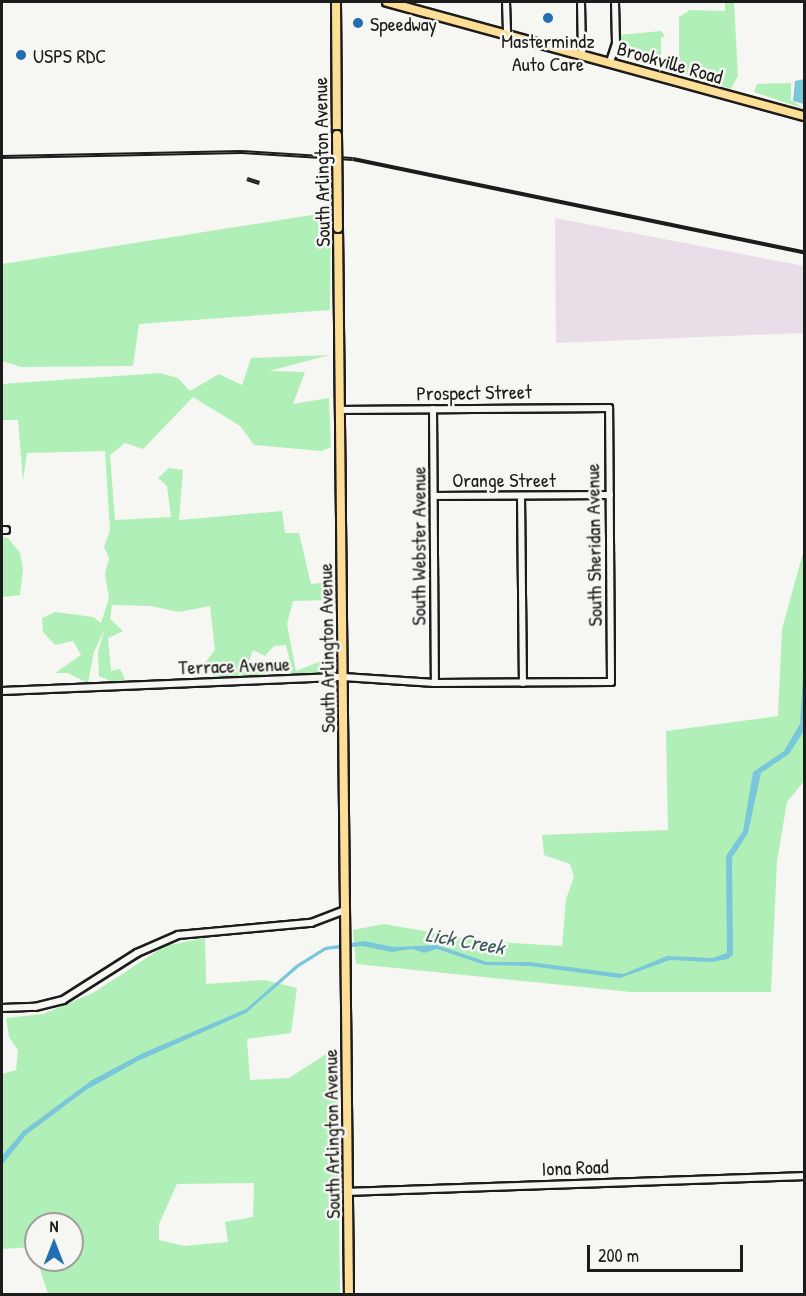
<!DOCTYPE html>
<html>
<head>
<meta charset="utf-8">
<style>
	body { margin:0 }
	#map { position:relative; width:806px; height:1296px; overflow:hidden; background:#f6f6f2; font-family:"Patrick Hand",sans-serif }
	div>[style] { position:absolute }
	.built>* { inset:0; background:#e9dee8 }
	.green>* { inset:0; background:#b0f0b8 }
	.water>* { inset:0; background:#7bc7da }
	.roads { filter:drop-shadow(2px 0 #1c1c1c) drop-shadow(-2px 0 #1c1c1c) drop-shadow(0 2px #1c1c1c) drop-shadow(0 -2px #1c1c1c) }
	.minor>* { height:6px; margin:-3px; padding:0 3px; transform-origin:3px; border-radius:3px; background:#f6f6f2 }
	.major>* { height:8px; margin:-4px; padding:0 4px; transform-origin:4px; border-radius:4px; background:#fdde96 }
	.rail>* { height:4px; margin-top:-2px; transform-origin:0; background:repeating-linear-gradient(90deg,#f6f6f2 0 4.5px,#1c1c1c 0 9px); box-sizing:border-box; border-block:2px solid #1c1c1c }
	.bridges { filter:drop-shadow(2px 0 #1c1c1c) drop-shadow(-2px 0 #1c1c1c) drop-shadow(0 2px #1c1c1c) drop-shadow(0 -2px #1c1c1c) }
	.major-bridge>* { height:8px; margin:-4px; padding:0 4px; transform-origin:4px; border-radius:4px; background:#fdde96 }
	.dots>* { width:16px; height:16px; translate:-50% -50%; box-sizing:border-box; border:3px solid #f6f6f2; border-radius:50% }
	span { translate:-50% -50%; white-space:nowrap; text-align:center; line-height:1.15; -webkit-text-stroke:5px #f6f6f2; paint-order:stroke }
	.poi-label { font-size:20px; color:#1c1c1c }
	.left { translate:0 -50%; text-align:left }
	.street-label { font-size:20px; color:#1c1c1c }
	.water-label { font-size:21px; color:#3d585e; font-style:italic }
	.frame { position:absolute; inset:0; border:3px solid #1c1c1c; pointer-events:none }
	.north { position:absolute; left:24px; top:1212px; width:60px; height:60px; box-sizing:border-box; background:#f6f6f2; border:2px solid #9f9f9c; border-radius:50%; rotate:0deg; font-size:16px; font-weight:700; line-height:24px; text-align:center; color:#1c1c1c }
	.north::after { content:''; display:block; margin:auto; width:21px; height:27px; background:#1f6fb2; clip-path:polygon(50% 0,100% 100%,50% 72%,0 100%) }
	.scale { position:absolute; left:587px; top:1245px; width:156px; height:27px; box-sizing:border-box; border:3px solid #1c1c1c; border-top:0; padding-left:8px; font-size:18px; line-height:21px; white-space:nowrap; color:#1c1c1c; -webkit-text-stroke:4px #f6f6f2; paint-order:stroke }
</style>
</head>
<body>
<div id="map">
	<div class="built">
		<div style="clip-path:polygon(555px 218px,804px 266px,804px 333px,556px 343px)"></div>
	</div>
	<div class="green">
		<div style="clip-path:polygon(725px 2px,734px 2px,738px 76px,731px 89px,679px 72px,679px 17px,690px 10px,725px 11px)"></div>
		<div style="clip-path:polygon(661px 31px,665px 36px,661px 38px,661px 60px,666px 64px,663px 69px,615px 54px,618px 35px)"></div>
		<div style="clip-path:polygon(791px 83px,791px 100px,804px 109px,754px 92px,757px 84px)"></div>
		<div style="clip-path:polygon(331px 212px,330px 310px,139px 324px,133px 366px,21px 367px,2px 361px,2px 264px)"></div>
		<div style="clip-path:polygon(329px 355px,269px 371px,305px 372px,293px 404px,329px 398px,331px 447px,322px 451px,254px 445px,240px 426px,193px 397px,143px 449px,125px 443px,110px 455px,115px 520px,171px 517px,167px 486px,158px 478px,169px 468px,183px 470px,179px 520px,282px 511px,285px 533px,299px 533px,311px 584px,321px 583px,323px 570px,331px 571px,329px 600px,293px 601px,287px 624px,296px 671px,334px 656px,335px 674px,289px 676px,292px 670px,286px 645px,274px 646px,265px 656px,253px 650px,246px 670px,265px 672px,265px 676px,214px 678px,205px 663px,215px 650px,210px 606px,179px 612px,151px 606px,112px 605px,110px 619px,123px 631px,108px 638px,111px 671px,120px 669px,125px 679px,118px 684px,99px 676px,98px 652px,105px 628px,94px 652px,88px 683px,68px 673px,55px 673px,81px 655px,73px 641px,55px 645px,43px 632px,42px 618px,55px 612px,93px 617px,101px 623px,109px 598px,105px 574px,109px 558px,104px 547px,110px 531px,105px 451px,27px 453px,23px 481px,18px 420px,2px 420px,2px 384px,160px 373px,178px 378px,190px 391px,219px 374px,242px 385px,251px 358px)"></div>
		<div style="clip-path:polygon(2px 537px,8px 538px,20px 553px,23px 569px,20px 595px,2px 597px)"></div>
		<div style="clip-path:polygon(804px 549px,804px 781px,787px 802px,777px 861px,771px 992px,631px 992px,356px 964px,353px 930px,384px 924px,481px 941px,562px 946px,566px 899px,574px 877px,570px 864px,544px 855px,542px 835px,668px 830px,666px 731px,778px 716px,782px 629px)"></div>
		<div style="clip-path:polygon(evenodd,205px 938px,206px 984px,264px 980px,297px 988px,291px 1033px,247px 1039px,250px 1080px,289px 1078px,337px 1047px,340px 1294px,48px 1294px,37px 1260px,72px 1260px,72px 1224px,36px 1224px,36px 1258px,32px 1247px,2px 1249px,2px 1074px,16px 1070px,18px 1050px,9px 1037px,6px 1018px,43px 1014px,93px 993px,165px 946px,205px 938px,254px 1183px,253px 1217px,225px 1222px,228px 1242px,184px 1246px,159px 1240px,159px 1224px,177px 1184px,254px 1183px)"></div>
	</div>
	<div class="water">
		<div style="clip-path:polygon(804px 79px,804px 104px,793px 101px,795px 81px)"></div>
		<div style="clip-path:polygon(804px 660px,804px 731px,789px 754px,761px 773px,748px 833px,732px 858px,733px 955px,728px 959px,712px 962px,670px 960px,620px 978px,530px 966px,485px 965px,437px 949px,424px 953px,412px 949px,392px 952px,362px 946px,326px 950px,299px 967px,246px 1013px,138px 1061px,86px 1090px,26px 1135px,2px 1165px,2px 1156px,23px 1131px,92px 1080px,143px 1053px,246px 1009px,296px 965px,325px 947px,364px 941px,394px 947px,437px 945px,487px 962px,530px 962px,623px 974px,667px 956px,712px 958px,727px 953px,726px 856px,743px 831px,753px 772px,784px 751px,800px 724px)"></div>
	</div>
	<div class="roads">
		<div class="minor">
			<div style="left:506px;top:2px;width:32px;rotate:88deg"></div>
			<div style="left:581px;top:2px;width:52px;rotate:88.9deg"></div>
			<div style="left:610px;top:62px;width:20px;rotate:-72deg"></div>
			<div style="left:616px;top:43px;width:41px;rotate:-91.4deg"></div>
			<div style="left:433px;top:409px;width:274px;rotate:89.6deg"></div>
			<div style="left:434px;top:496px;width:176px;rotate:-0.3deg"></div>
			<div style="left:521px;top:496px;width:187px;rotate:89.4deg"></div>
			<div style="left:2px;top:530px;width:4px"></div>
			<div style="left:2px;top:691px;width:341px;rotate:-2.4deg"></div>
			<div style="left:343px;top:677px;width:92px;rotate:3.7deg"></div>
			<div style="left:435px;top:683px;width:176px;rotate:-0.3deg"></div>
			<div style="left:611px;top:682px;width:274px;rotate:-90.4deg"></div>
			<div style="left:609px;top:408px;width:269px;rotate:179.6deg"></div>
			<div style="left:2px;top:1008px;width:33px;rotate:-2deg"></div>
			<div style="left:35px;top:1007px;width:29px;rotate:-14deg"></div>
			<div style="left:63px;top:1000px;width:88px;rotate:-32.4deg"></div>
			<div style="left:137px;top:953px;width:45px;rotate:-23.7deg"></div>
			<div style="left:178px;top:935px;width:134px;rotate:-5.2deg"></div>
			<div style="left:311px;top:923px;width:36px;rotate:-21deg"></div>
			<div style="left:348px;top:1192px;width:456px;rotate:-2deg"></div>
		</div>
		<div class="major">
			<div style="left:336px;top:2px;width:133px;rotate:89.6deg"></div>
			<div style="left:387px;top:2px;width:432px;rotate:15.3deg"></div>
			<div style="left:338px;top:228px;width:1066px;rotate:89.41deg"></div>
		</div>
	</div>
	<div class="rail">
		<div style="left:2px;top:157px;width:240px;rotate:-1.2deg"></div>
		<div style="left:242px;top:152px;width:111px;rotate:3.6deg"></div>
		<div style="left:353px;top:159px;width:460px;rotate:11.7deg"></div>
		<div style="left:247px;top:179px;width:13px;rotate:18deg"></div>
	</div>
	<div class="bridges">
		<div class="major-bridge">
			<div style="left:337px;top:135px;width:93px;rotate:89.4deg"></div>
		</div>
	</div>
	<div class="dots">
		<div style="left:548px;top:18px;background:#1f6fb2"></div>
		<div style="left:358px;top:23px;background:#1f6fb2"></div>
		<div style="left:21px;top:55px;background:#1f6fb2"></div>
	</div>
	<div class="poi-label">
		<span class="left" style="left:370px;top:23px">Speedway</span>
		<span style="left:548px;top:52px">Mastermindz<br>Auto Care</span>
		<span class="left" style="left:33px;top:55px">USPS RDC</span>
	</div>
	<div class="street-label">
		<span style="left:670px;top:62px;rotate:16deg">Brookville Road</span>
		<span style="left:321px;top:162px;rotate:-91deg">South Arlington Avenue</span>
		<span style="left:474px;top:392px;rotate:-1deg">Prospect Street</span>
		<span style="left:504px;top:479px">Orange Street</span>
		<span style="left:593px;top:545px;rotate:-91deg">South Sheridan Avenue</span>
		<span style="left:418px;top:546px;rotate:-90deg">South Webster Avenue</span>
		<span style="left:326px;top:648px;rotate:-91deg">South Arlington Avenue</span>
		<span style="left:234px;top:665px;rotate:-2deg">Terrace Avenue</span>
		<span style="left:331px;top:1134px;rotate:-91deg">South Arlington Avenue</span>
		<span style="left:575px;top:1167px;rotate:-2deg">Iona Road</span>
	</div>
	<div class="water-label">
		<span style="left:465px;top:941px;rotate:10deg">Lick Creek</span>
	</div>
	<div class="frame"></div>
	<div class="north">N</div>
	<div class="scale">200 m</div>
</div>
</body>
</html>
